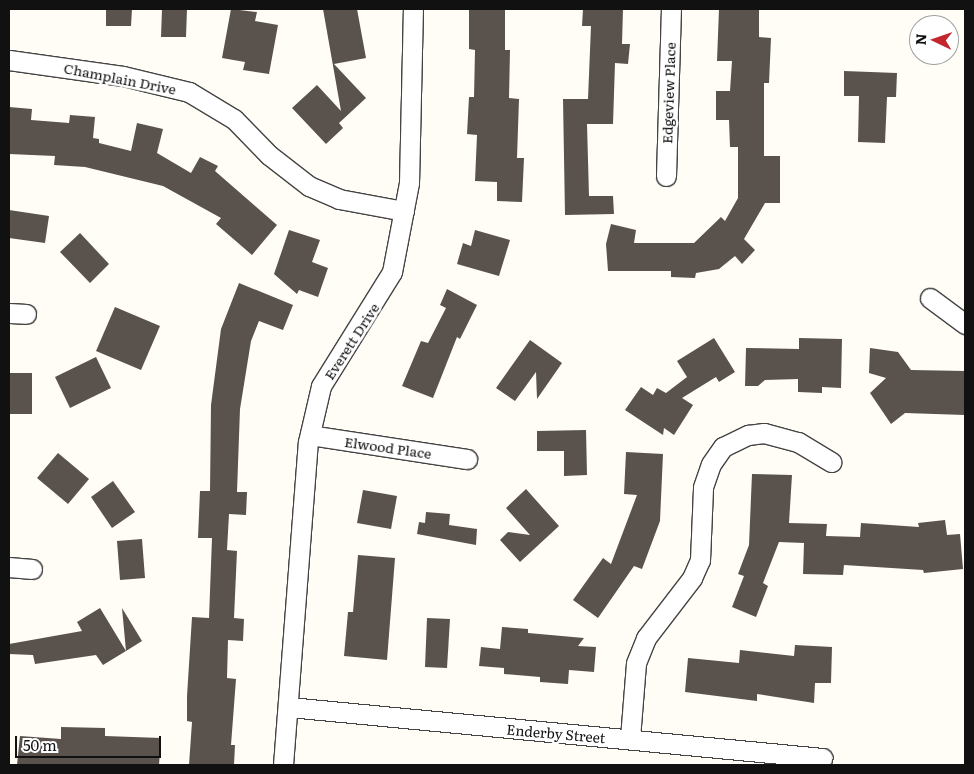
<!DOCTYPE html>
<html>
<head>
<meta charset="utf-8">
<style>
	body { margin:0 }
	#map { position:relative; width:974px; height:774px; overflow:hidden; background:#fffdf5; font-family:Literata,serif }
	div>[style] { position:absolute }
	.building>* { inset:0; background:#5a524d }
	.roads { filter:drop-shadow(1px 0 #444) drop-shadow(-1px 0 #444) drop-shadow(0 1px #444) drop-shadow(0 -1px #444) }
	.street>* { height:19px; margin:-9.5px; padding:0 9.5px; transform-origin:9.5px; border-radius:9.5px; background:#fff }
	span { translate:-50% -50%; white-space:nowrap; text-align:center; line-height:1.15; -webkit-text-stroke:5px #fff; paint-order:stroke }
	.street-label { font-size:14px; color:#111 }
	.frame { position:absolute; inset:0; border:10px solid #111; pointer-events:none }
	.north { position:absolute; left:909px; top:15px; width:50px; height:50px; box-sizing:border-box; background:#fff; border:1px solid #a0a0a0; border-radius:50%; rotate:273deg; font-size:14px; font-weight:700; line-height:20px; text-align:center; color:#111 }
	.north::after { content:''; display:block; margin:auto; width:18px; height:22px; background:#c4262e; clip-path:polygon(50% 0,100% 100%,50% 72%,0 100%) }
	.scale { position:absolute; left:15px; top:736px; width:146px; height:22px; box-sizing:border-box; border:2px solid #111; border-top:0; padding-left:6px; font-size:15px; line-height:18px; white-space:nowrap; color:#111; -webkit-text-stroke:4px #fff; paint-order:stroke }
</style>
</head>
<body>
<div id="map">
	<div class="building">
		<div style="clip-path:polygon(106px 9px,132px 9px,131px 26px,106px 26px)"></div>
		<div style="clip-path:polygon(162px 9px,187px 9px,186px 37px,161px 37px)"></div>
		<div style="clip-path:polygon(231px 9px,257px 12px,255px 21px,278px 25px,269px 74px,243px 70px,245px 62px,222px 58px)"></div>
		<div style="clip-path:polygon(323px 9px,357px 9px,366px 58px,334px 64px,366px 98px,339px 123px,343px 128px,326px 144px,292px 108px,317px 85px,341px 111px)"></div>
		<div style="clip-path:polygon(469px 9px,505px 9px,505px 50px,510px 50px,509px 98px,519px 99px,517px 158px,524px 158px,522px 202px,497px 201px,497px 182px,475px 181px,477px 135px,467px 134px,469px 97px,474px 97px,475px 50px,469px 49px)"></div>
		<div style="clip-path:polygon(583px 9px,623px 9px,622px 44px,630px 44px,628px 64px,615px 63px,613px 124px,587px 124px,589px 196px,613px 196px,614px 214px,565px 215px,563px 99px,588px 99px,591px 26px,582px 26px)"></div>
		<div style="clip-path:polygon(719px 9px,759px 9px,759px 37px,771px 38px,769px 83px,764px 83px,764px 156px,780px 156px,780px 203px,765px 203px,744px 239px,755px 250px,742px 264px,735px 256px,719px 269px,696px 273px,695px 278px,671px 277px,671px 271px,608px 271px,606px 244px,611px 224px,636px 230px,634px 243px,694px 243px,721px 217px,725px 221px,738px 198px,738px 147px,730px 147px,729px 120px,716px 120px,716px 91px,730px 91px,732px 61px,717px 61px)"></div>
		<div style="clip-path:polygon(844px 71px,897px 73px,896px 97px,887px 97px,885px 143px,858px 142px,859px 96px,844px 96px)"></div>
		<div style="clip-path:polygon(9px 107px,32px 109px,31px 120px,69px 123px,70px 115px,95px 117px,93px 138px,99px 139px,99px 143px,131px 151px,137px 123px,163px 129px,157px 153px,191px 173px,200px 157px,218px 166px,215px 171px,277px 225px,252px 255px,216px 224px,221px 218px,163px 186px,85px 167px,54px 165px,55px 156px,9px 154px)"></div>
		<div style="clip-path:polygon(9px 210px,49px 216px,45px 243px,9px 238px)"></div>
		<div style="clip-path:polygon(289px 230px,320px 240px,312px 262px,328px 268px,318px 297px,299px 290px,297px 294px,274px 274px)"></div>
		<div style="clip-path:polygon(475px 230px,510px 240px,499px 276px,457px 264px,463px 243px,471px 246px)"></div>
		<div style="clip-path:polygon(80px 233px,109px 264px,90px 283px,60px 252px)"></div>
		<div style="clip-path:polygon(239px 283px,293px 305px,283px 330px,259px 321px,251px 341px,240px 409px,237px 492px,247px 492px,246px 515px,229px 514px,227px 550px,237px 551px,234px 618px,244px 619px,243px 641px,228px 640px,227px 678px,236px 679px,231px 745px,235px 745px,234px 765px,189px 765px,192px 722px,187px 721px,187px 696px,192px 617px,209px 618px,212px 538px,198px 538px,200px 491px,210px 491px,211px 405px,221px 329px)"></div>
		<div style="clip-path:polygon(447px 289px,477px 305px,460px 339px,457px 337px,433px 398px,402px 386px,421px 341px,428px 343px,446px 308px,440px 305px)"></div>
		<div style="clip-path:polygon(115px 307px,160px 326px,141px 370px,96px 351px)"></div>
		<div style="clip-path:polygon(714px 338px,735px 372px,719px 382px,716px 377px,682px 398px,693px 405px,674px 435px,664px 428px,663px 435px,625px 410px,641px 387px,653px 395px,657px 388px,666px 393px,687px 377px,677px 361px)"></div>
		<div style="clip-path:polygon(799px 338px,842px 339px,841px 388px,822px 387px,822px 393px,798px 392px,798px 379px,765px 380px,758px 386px,745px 386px,746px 348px,799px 349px)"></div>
		<div style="clip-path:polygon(530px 340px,562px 363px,537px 399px,536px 372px,515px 401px,496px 388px)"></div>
		<div style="clip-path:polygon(870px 348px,898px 352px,911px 370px,965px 371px,965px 415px,905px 413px,891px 424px,870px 393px,886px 378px,869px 373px)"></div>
		<div style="clip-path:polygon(96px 357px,111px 388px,70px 408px,55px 377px)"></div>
		<div style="clip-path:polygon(9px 373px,32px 373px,32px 414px,9px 414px)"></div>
		<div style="clip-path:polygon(586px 430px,587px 475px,564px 476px,564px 451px,537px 451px,537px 431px)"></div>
		<div style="clip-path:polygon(626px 452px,663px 454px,660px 521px,642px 569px,634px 566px,598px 618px,573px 600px,603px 558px,611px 564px,637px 495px,624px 494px)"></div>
		<div style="clip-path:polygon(58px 453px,89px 479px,68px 504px,37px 478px)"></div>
		<div style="clip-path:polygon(752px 474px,792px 475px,789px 523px,827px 524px,826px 536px,860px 537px,861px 523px,919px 527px,918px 523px,945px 520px,947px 535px,960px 534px,963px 569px,924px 573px,923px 570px,844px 565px,843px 575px,803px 574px,804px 543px,779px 542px,763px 583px,768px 586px,756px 617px,732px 607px,744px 576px,738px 574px,749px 545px)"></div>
		<div style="clip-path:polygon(113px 481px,135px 512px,112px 528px,91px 497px)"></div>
		<div style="clip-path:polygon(526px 489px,559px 526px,520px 562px,500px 540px,508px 532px,530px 535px,506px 508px)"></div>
		<div style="clip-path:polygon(363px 490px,397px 496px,391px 529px,357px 523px)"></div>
		<div style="clip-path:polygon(426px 512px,450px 514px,449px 525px,477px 529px,476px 545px,417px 534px,419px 522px,425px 523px)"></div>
		<div style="clip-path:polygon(142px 539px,145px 578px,120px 580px,117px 541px)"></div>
		<div style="clip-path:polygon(358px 555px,395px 558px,387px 660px,344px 656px,348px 612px,353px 612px)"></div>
		<div style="clip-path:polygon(100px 608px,126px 651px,103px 665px,96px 655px,35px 664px,33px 655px,9px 654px,9px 644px,82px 631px,77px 622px)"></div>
		<div style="clip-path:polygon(122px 608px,142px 641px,126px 651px)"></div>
		<div style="clip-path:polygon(427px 618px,450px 619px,447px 668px,425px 667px)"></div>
		<div style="clip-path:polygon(502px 627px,528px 629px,528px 633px,584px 638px,578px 646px,596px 647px,594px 672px,569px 670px,568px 684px,540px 682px,540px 677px,504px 674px,504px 668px,479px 666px,481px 647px,500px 649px)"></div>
		<div style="clip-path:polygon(795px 645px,832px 647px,831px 683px,815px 683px,814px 703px,757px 694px,757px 701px,685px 692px,688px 658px,739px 663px,740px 650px,794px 656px)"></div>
		<div style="clip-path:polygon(61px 727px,105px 728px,105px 736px,161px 738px,159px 765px,17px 765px,20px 736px,61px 739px)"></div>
	</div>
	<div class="roads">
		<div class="street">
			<div style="left:9px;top:60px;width:115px;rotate:8deg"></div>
			<div style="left:123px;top:76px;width:68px;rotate:13.6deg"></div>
			<div style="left:189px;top:92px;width:52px;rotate:31deg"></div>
			<div style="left:234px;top:119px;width:50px;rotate:45.8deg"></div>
			<div style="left:269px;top:155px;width:51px;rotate:37.8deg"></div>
			<div style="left:309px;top:186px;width:33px;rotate:23deg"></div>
			<div style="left:339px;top:199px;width:66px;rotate:10.5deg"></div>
			<div style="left:666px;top:176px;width:167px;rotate:-88.3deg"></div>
			<div style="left:930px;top:298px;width:44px;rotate:36.6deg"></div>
			<div style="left:9px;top:313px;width:17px;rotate:3deg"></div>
			<div style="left:310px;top:435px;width:159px;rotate:8.7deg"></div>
			<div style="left:9px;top:567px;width:23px;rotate:5deg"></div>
			<div style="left:289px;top:707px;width:536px;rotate:5.46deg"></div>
			<div style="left:630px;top:738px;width:75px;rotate:-85.4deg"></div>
			<div style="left:636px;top:663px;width:27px;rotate:-68deg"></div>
			<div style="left:646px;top:638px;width:76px;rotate:-52.5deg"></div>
			<div style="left:692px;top:578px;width:20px;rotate:-66deg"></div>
			<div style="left:700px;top:560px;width:73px;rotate:-87.6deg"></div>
			<div style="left:703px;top:487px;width:24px;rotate:-71deg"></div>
			<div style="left:711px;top:464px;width:21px;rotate:-55deg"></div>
			<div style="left:723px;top:447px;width:28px;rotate:-26deg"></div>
			<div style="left:748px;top:435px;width:16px;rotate:-7deg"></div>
			<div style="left:764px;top:433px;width:35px;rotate:15deg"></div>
			<div style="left:798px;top:442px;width:39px;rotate:31deg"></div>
			<div style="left:283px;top:765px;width:324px;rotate:-85.6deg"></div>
			<div style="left:308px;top:442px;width:57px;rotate:-76.9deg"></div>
			<div style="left:321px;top:386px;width:134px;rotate:-58.1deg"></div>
			<div style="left:392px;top:272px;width:91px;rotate:-79.2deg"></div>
			<div style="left:409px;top:183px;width:174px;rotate:-88.7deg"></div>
		</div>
	</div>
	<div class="street-label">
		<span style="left:120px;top:78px;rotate:11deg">Champlain Drive</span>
		<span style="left:668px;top:93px;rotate:-88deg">Edgeview Place</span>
		<span style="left:351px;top:341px;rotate:-57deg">Everett Drive</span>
		<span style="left:388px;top:447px;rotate:8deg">Elwood Place</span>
		<span style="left:556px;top:733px;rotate:5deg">Enderby Street</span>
	</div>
	<div class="frame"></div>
	<div class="north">N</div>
	<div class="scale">50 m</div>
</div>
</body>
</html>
